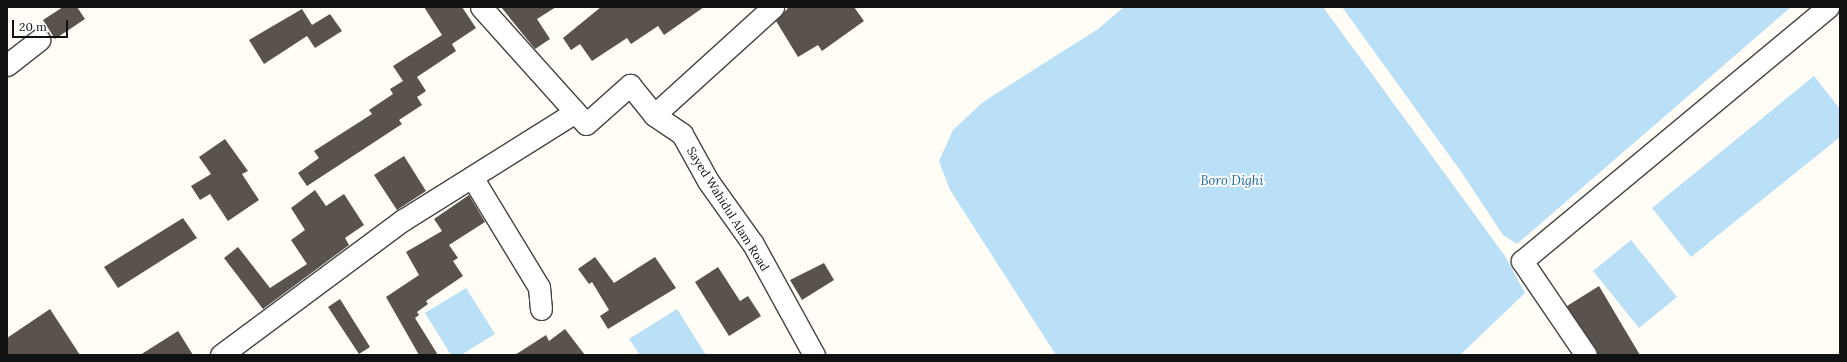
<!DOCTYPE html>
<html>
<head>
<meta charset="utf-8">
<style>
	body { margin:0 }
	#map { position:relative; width:1847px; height:362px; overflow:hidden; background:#fffdf5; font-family:Lora,serif }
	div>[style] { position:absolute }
	.water>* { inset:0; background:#b9e0f7 }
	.building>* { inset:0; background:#5a524d }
	.roads { filter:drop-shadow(1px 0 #444) drop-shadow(-1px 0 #444) drop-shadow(0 1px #444) drop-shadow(0 -1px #444) }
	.minor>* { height:21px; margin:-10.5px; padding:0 10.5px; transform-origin:10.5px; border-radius:10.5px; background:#fff }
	span { translate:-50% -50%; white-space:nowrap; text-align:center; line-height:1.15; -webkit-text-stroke:4px #fff; paint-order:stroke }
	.street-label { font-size:12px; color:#111 }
	.water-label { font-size:13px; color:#1768a6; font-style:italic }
	.frame { position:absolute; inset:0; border:8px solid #111; pointer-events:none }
	.scale { position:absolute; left:12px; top:20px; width:56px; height:18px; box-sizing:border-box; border:2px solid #111; border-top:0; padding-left:5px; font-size:12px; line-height:14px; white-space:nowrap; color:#111; -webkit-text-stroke:3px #fff; paint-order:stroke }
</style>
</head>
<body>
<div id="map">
	<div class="water">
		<div style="clip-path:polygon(1124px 7px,1323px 7px,1505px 256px,1525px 293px,1460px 355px,1056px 355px,950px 190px,939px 161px,953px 130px,983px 102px,1098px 29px)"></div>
		<div style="clip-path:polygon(1342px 7px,1791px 7px,1517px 244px,1503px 235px,1462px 173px)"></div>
		<div style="clip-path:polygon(1814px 76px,1840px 109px,1840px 137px,1691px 257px,1652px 208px)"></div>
		<div style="clip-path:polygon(1631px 240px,1677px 297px,1639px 328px,1593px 271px)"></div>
		<div style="clip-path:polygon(466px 288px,495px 334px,461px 355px,451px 355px,425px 313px)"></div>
		<div style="clip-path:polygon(677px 309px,706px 355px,640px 355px,629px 339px)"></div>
	</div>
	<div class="building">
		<div style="clip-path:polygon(63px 7px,77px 7px,85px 19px,55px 39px,43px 20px)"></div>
		<div style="clip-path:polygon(424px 7px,462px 7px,476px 28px,452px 44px,456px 51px,417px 77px,426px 91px,417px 97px,422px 105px,399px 120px,402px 124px,307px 186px,298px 173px,319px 158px,314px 151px,372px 114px,369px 110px,393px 94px,390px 89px,403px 81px,393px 66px,442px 35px)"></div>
		<div style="clip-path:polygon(501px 7px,556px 7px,537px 19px,550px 39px,535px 49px)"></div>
		<div style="clip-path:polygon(601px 7px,704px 7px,664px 35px,658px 26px,631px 44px,627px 38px,592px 61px,580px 44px,571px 50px,563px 38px)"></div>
		<div style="clip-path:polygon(789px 7px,854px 7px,864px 21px,822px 51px,818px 45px,798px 57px,776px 21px)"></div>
		<div style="clip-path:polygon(302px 9px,312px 25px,330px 14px,342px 31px,315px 48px,307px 36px,264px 64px,249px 40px)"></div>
		<div style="clip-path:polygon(225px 139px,248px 171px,242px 174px,259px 200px,228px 221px,210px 194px,200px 200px,191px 186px,211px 174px,199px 157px)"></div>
		<div style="clip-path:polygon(404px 156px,426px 191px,397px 210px,374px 175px)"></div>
		<div style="clip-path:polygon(315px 190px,326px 206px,344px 194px,364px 225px,345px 238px,349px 245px,263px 309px,224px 258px,238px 247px,270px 288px,307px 264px,291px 240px,305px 230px,291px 208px)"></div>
		<div style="clip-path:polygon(469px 195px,485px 222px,449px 245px,458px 258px,453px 261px,463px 276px,426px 301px,428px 304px,417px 312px,419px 315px,415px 318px,438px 355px,419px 355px,386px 297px,419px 275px,406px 252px,442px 231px,434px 219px)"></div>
		<div style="clip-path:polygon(183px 218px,197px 238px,118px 288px,104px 267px)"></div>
		<div style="clip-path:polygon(595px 257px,614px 283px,655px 257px,676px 288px,608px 329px,600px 316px,609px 310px,592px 282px,589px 284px,578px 269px)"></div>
		<div style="clip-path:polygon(824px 263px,834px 280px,802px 300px,790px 280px)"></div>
		<div style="clip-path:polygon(718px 267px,740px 301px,748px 296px,761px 316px,729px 336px,695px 282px)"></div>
		<div style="clip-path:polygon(1599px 286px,1628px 335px,1640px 355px,1598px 355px,1567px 306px)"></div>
		<div style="clip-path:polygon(340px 299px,370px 347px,359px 354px,328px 307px)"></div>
		<div style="clip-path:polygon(50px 309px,80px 355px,7px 355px,7px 338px)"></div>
		<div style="clip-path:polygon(565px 329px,585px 355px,515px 355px,546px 335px,549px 341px)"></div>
		<div style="clip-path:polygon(178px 331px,193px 355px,140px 355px)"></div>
	</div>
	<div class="roads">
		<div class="minor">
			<div style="left:481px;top:7px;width:157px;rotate:48.1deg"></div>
			<div style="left:586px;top:124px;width:59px;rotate:-41.6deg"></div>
			<div style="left:630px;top:85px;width:38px;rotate:51deg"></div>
			<div style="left:654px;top:115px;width:161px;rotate:-42.2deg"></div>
			<div style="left:7px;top:65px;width:41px;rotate:-38deg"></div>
			<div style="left:654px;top:115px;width:34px;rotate:34deg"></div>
			<div style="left:682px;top:134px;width:54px;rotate:61deg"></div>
			<div style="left:708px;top:181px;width:77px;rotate:54.5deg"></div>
			<div style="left:753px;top:244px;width:127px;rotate:61.2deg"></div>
			<div style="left:472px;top:177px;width:129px;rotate:58.7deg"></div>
			<div style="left:539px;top:287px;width:22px;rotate:85deg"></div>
			<div style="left:221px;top:355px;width:227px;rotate:-36.6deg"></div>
			<div style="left:403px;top:220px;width:203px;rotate:-32.1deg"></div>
			<div style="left:1586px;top:355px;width:114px;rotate:-124.2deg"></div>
			<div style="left:1522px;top:261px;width:398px;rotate:-39.7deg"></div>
		</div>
	</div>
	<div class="street-label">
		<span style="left:728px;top:209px;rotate:58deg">Sayed Wahidul Alam Road</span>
	</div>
	<div class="water-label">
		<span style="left:1232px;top:181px">Boro Dighi</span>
	</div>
	<div class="frame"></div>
	<div class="scale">20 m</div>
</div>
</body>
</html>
